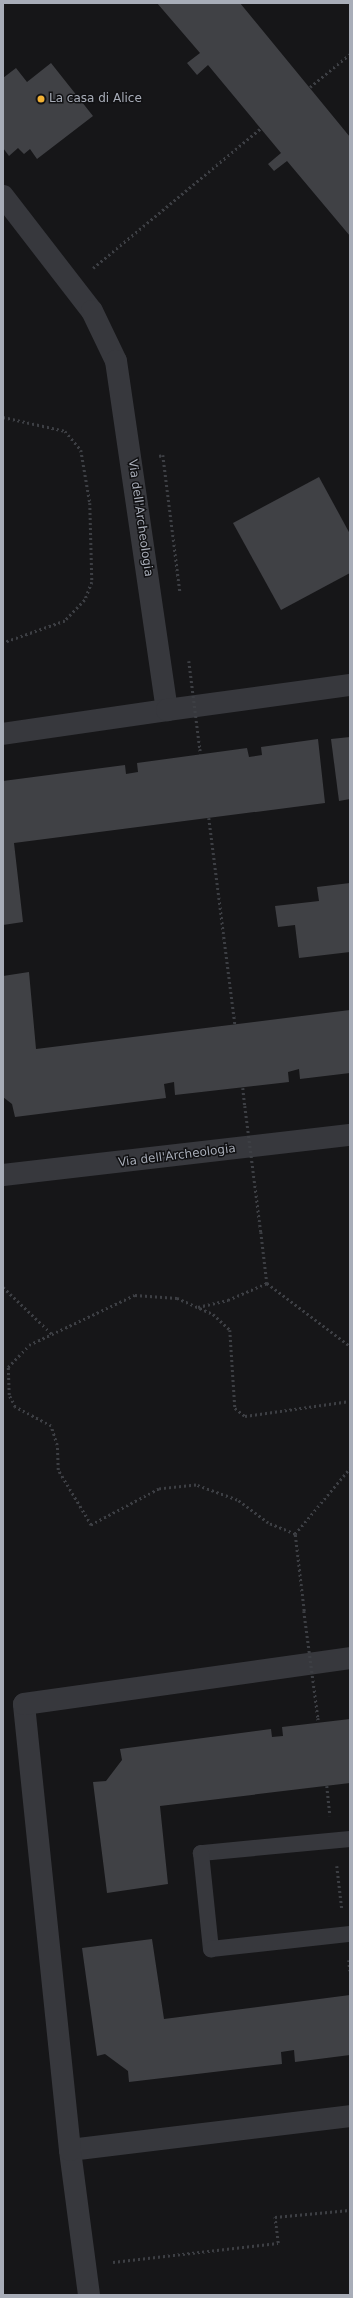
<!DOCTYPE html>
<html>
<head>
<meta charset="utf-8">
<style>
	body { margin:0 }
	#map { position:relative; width:353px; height:2298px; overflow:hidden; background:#161618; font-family:"DejaVu Sans",sans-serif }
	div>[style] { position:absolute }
	.building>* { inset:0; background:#404145 }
	.path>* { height:2.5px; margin-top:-1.25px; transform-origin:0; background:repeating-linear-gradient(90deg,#3d3f44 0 2px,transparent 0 5px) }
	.lane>* { height:16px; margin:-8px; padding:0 8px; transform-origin:8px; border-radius:8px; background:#37383d }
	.street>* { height:22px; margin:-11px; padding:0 11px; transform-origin:11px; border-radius:11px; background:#37383d }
	.path-bridge>* { height:2.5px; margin-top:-1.25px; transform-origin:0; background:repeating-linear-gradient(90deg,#3d3f44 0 2px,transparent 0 5px) }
	.dots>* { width:11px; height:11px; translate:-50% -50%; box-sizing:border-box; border:2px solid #111113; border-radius:50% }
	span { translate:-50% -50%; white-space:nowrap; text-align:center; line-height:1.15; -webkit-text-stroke:3px #111113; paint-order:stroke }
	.poi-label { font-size:12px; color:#a8adb8 }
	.left { translate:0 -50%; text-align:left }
	.street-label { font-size:12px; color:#a8adb8 }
	.frame { position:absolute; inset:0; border:4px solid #a8adb8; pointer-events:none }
</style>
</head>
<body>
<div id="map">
	<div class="building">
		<div style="clip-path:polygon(157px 3px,240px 3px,350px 137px,350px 236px,287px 161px,274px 171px,268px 164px,281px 153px,208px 65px,197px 75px,187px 63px,200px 53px)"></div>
		<div style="clip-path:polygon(51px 63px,93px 116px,37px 159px,30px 149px,24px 154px,18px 148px,9px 156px,3px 148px,3px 78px,16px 68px,27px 82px)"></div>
		<div style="clip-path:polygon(319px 477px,350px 534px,350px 573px,281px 610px,233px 523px)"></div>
		<div style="clip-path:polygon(350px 737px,350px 799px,339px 801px,331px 739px)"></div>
		<div style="clip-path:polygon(318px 739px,325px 803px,14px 843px,23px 922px,3px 925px,3px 781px,125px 765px,126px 774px,138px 772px,137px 763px,247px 748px,249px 757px,262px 755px,261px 747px)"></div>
		<div style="clip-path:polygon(350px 883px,350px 952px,299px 958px,295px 925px,278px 927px,275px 906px,319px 901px,317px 887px)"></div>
		<div style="clip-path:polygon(29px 972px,36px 1049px,350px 1010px,350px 1073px,300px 1079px,299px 1069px,288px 1072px,289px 1082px,175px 1095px,174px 1082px,164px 1084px,166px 1098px,15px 1117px,12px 1104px,3px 1097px,3px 976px)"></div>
		<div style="clip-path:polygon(350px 1719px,350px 1783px,160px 1806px,168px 1884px,107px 1893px,93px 1782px,106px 1781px,122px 1760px,120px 1749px,271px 1729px,272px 1737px,283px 1736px,282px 1727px)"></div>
		<div style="clip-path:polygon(152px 1939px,164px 2019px,350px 1995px,350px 2055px,295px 2062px,294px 2050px,281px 2052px,282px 2064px,129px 2082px,128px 2071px,105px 2054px,97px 2056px,82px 1948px)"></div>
	</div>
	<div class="path">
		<div style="left:310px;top:87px;width:52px;rotate:-39.5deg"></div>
		<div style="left:93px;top:268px;width:219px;rotate:-39.8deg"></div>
		<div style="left:3px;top:417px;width:64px;rotate:12.7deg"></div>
		<div style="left:65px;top:431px;width:25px;rotate:50deg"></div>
		<div style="left:81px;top:450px;width:54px;rotate:80.4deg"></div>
		<div style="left:90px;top:503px;width:79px;rotate:88.5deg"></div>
		<div style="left:92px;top:582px;width:19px;rotate:111deg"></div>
		<div style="left:85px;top:600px;width:29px;rotate:134deg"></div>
		<div style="left:65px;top:621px;width:66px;rotate:160.5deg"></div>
		<div style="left:159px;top:456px;width:4px;rotate:-14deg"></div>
		<div style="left:163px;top:455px;width:137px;rotate:82.9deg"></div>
		<div style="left:200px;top:749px;width:5px;rotate:79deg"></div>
		<div style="left:209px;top:818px;width:208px;rotate:82.8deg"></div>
		<div style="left:243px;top:1088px;width:18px;rotate:84deg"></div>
		<div style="left:261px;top:1232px;width:51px;rotate:83.3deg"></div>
		<div style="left:267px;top:1283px;width:104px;rotate:37.2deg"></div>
		<div style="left:3px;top:1287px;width:68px;rotate:43.8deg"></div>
		<div style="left:198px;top:1307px;width:31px;rotate:-13deg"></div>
		<div style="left:228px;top:1300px;width:43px;rotate:-23.6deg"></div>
		<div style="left:295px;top:1534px;width:29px;rotate:-158deg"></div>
		<div style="left:268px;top:1523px;width:39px;rotate:-143deg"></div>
		<div style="left:237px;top:1500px;width:44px;rotate:-159.9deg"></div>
		<div style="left:196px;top:1485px;width:37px;rotate:174deg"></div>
		<div style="left:159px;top:1489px;width:77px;rotate:152.1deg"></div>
		<div style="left:91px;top:1525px;width:64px;rotate:-121deg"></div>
		<div style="left:58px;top:1470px;width:25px;rotate:-92deg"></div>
		<div style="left:57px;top:1445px;width:20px;rotate:-108deg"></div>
		<div style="left:51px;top:1426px;width:41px;rotate:-152.2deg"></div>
		<div style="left:15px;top:1407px;width:13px;rotate:-117deg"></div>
		<div style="left:9px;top:1395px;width:28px;rotate:-92deg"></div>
		<div style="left:8px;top:1367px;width:30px;rotate:-46deg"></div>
		<div style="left:29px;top:1345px;width:117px;rotate:-25.3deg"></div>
		<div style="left:135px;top:1295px;width:42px;rotate:4.1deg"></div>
		<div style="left:177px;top:1298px;width:39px;rotate:24deg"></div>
		<div style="left:213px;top:1314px;width:23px;rotate:43deg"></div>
		<div style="left:230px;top:1330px;width:78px;rotate:86.3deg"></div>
		<div style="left:235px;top:1408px;width:13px;rotate:39deg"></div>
		<div style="left:245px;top:1416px;width:106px;rotate:-8.1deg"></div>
		<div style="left:304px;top:1611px;width:78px;rotate:-96.7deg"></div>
		<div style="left:295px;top:1534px;width:86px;rotate:-50.2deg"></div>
		<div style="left:318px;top:1718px;width:5px;rotate:79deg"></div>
		<div style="left:327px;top:1786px;width:30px;rotate:84deg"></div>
		<div style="left:337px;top:1866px;width:43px;rotate:83.4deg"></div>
		<div style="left:349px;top:1960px;width:11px;rotate:85deg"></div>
		<div style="left:113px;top:2262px;width:166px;rotate:-6.6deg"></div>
		<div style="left:278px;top:2243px;width:26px;rotate:-97deg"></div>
		<div style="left:275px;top:2217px;width:75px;rotate:-5.3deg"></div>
	</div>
	<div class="lane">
		<div style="left:350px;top:1839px;width:150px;rotate:174.6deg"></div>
		<div style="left:201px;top:1853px;width:97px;rotate:84.1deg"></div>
		<div style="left:211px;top:1949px;width:140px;rotate:-6.2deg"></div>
	</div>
	<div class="street">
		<div style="left:3px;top:196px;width:145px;rotate:52.3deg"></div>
		<div style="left:92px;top:311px;width:55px;rotate:64.4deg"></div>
		<div style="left:116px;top:361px;width:353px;rotate:81.7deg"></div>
		<div style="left:167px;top:710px;width:166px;rotate:171.7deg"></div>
		<div style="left:167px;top:710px;width:185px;rotate:-7.8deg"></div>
		<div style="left:3px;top:1175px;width:349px;rotate:-6.6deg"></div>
		<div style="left:70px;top:2150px;width:282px;rotate:-6.9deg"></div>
		<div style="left:89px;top:2295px;width:146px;rotate:-97.5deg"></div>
		<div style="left:70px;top:2150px;width:448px;rotate:-95.9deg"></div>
		<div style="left:24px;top:1704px;width:329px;rotate:-8deg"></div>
	</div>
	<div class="path-bridge">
		<div style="left:189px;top:661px;width:89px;rotate:82.9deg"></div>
		<div style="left:245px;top:1106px;width:127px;rotate:82.8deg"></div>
		<div style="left:304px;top:1611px;width:108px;rotate:82.5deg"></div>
	</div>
	<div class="dots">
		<div style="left:41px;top:99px;background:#f2b134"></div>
	</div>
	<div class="poi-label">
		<span class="left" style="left:49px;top:99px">La casa di Alice</span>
	</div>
	<div class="street-label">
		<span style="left:140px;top:518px;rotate:82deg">Via dell'Archeologia</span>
		<span style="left:177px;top:1156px;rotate:-7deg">Via dell'Archeologia</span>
	</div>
	<div class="frame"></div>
</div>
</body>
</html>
